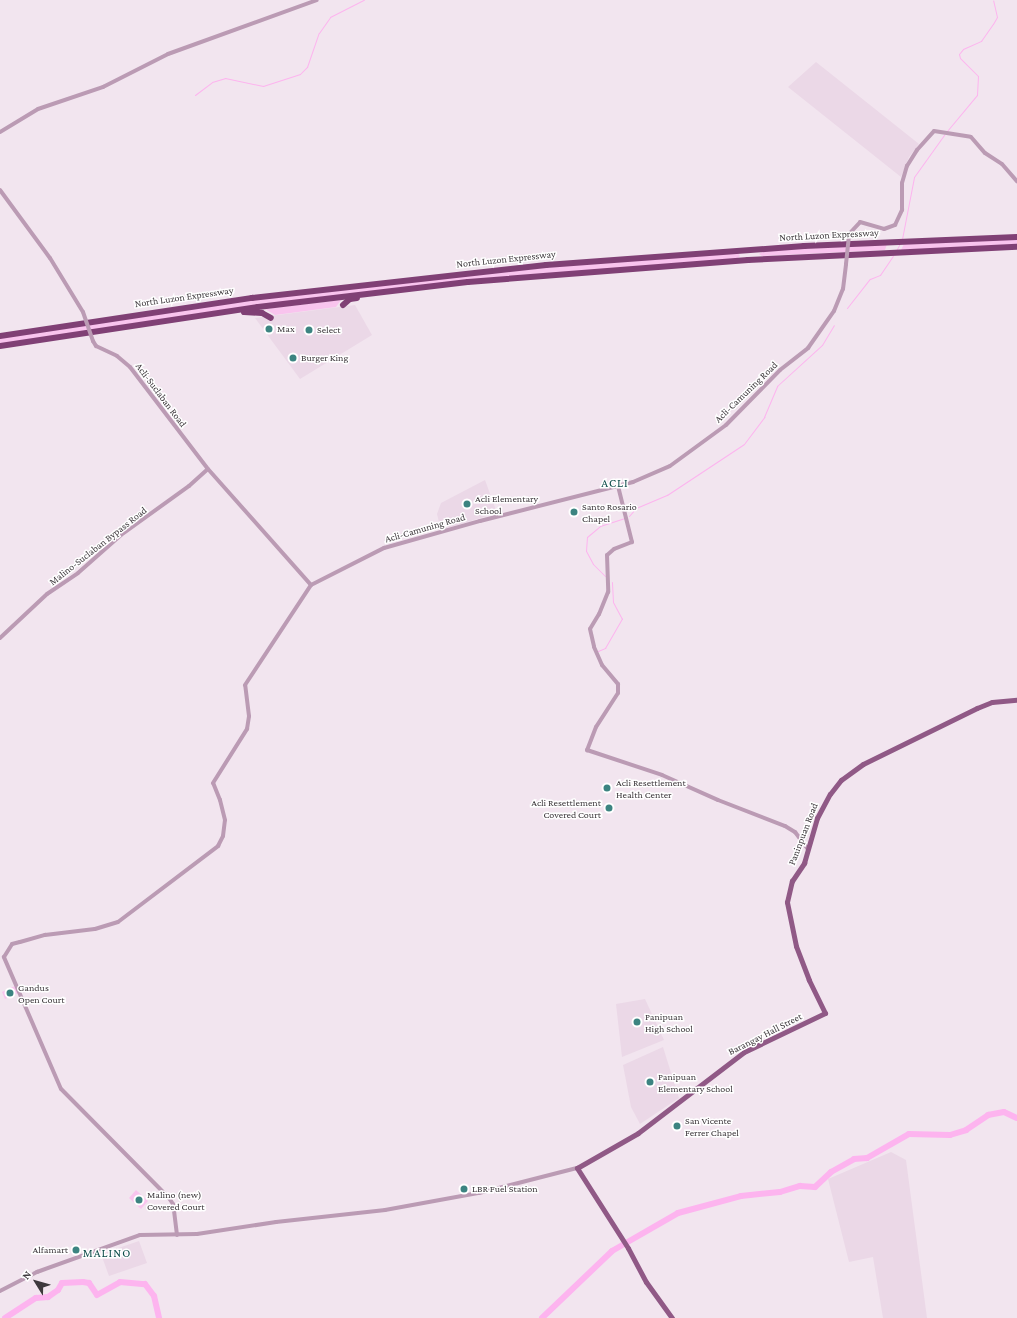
<!DOCTYPE html>
<html>
<head>
<meta charset="utf-8">
<style>
	body { margin:0 }
	#map { position:relative; width:1017px; height:1318px; overflow:hidden; background:#f2e5ef; font-family:"Crimson Pro",serif }
	div>[style] { position:absolute }
	.built>* { inset:0; background:#ebd8e7 }
	.green>* { inset:0; background:#f9c4ee }
	.stream>* { height:1px; margin:-0.5px; padding:0 0.5px; transform-origin:0.5px; border-radius:0.5px; background:#fdb4ef }
	.river>* { height:6px; margin:-3px; padding:0 3px; transform-origin:3px; border-radius:3px; background:#fdb4ef }
	.minor>* { height:4px; margin:-2px; padding:0 2px; transform-origin:2px; border-radius:2px; background:#bb9bb4 }
	.major>* { height:5px; margin:-2.5px; padding:0 2.5px; transform-origin:2.5px; border-radius:2.5px; background:#905986 }
	.highway>* { height:6px; margin:-3px; padding:0 3px; transform-origin:3px; border-radius:3px; background:#804075 }
	.minor-bridge>* { height:4px; margin:-2px; padding:0 2px; transform-origin:2px; border-radius:2px; background:#bb9bb4 }
	.dots>* { width:11px; height:11px; translate:-50% -50%; box-sizing:border-box; border:2px solid #fff; border-radius:50% }
	span { translate:-50% -50%; white-space:nowrap; text-align:center; line-height:1.15; -webkit-text-stroke:3px #fff; paint-order:stroke }
	.street-label { font-size:10px; color:#3e393d }
	.poi-label { font-size:10px; color:#3e393d }
	.left { translate:0 -50%; text-align:left }
	.right { translate:-100% -50%; text-align:right }
	.quarter-label { font-size:12px; color:#0d4c4a; letter-spacing:1px }
	.north { position:absolute; left:16px; top:1262px; width:40px; height:40px; -webkit-text-stroke:3px #fff; paint-order:stroke; rotate:307deg; font-size:11px; font-weight:700; line-height:16px; text-align:center; color:#3e393d }
	.north::after { content:''; display:block; margin:auto; width:14px; height:18px; background:#3e393d; clip-path:polygon(50% 0,100% 100%,50% 72%,0 100%) }
</style>
</head>
<body>
<div id="map">
	<div class="built">
		<div style="clip-path:polygon(816px 62px,919px 144px,909px 157px,901px 177px,788px 87px)"></div>
		<div style="clip-path:polygon(355px 305px,372px 335px,300px 379px,255px 318px)"></div>
		<div style="clip-path:polygon(485px 480px,497px 513px,441px 530px,437px 514px,441px 503px)"></div>
		<div style="clip-path:polygon(645px 999px,664px 1040px,622px 1057px,616px 1004px)"></div>
		<div style="clip-path:polygon(663px 1047px,679px 1098px,640px 1124px,631px 1107px,623px 1065px)"></div>
		<div style="clip-path:polygon(891px 1152px,906px 1160px,927px 1318px,883px 1318px,873px 1257px,849px 1262px,828px 1179px)"></div>
		<div style="clip-path:polygon(139px 1241px,147px 1263px,109px 1276px,101px 1254px)"></div>
	</div>
	<div class="green">
		<div style="clip-path:polygon(1017px 239px,1017px 245px,901px 250px,904px 244px)"></div>
		<div style="clip-path:polygon(887px 244px,885px 250px,762px 256px,759px 254px,763px 251px)"></div>
		<div style="clip-path:polygon(738px 253px,740px 256px,737px 259px,606px 269px,214px 311px,0 344px,0 338px,212px 305px,405px 281px,605px 262px)"></div>
		<div style="clip-path:polygon(341px 300px,336px 307px,275px 315px,265px 309px)"></div>
		<div style="clip-path:polygon(15px 986px,18px 993px,5px 999px,2px 992px)"></div>
		<div style="clip-path:polygon(136px 1190px,148px 1201px,141px 1209px,129px 1198px)"></div>
	</div>
	<div class="stream">
		<div style="left:195px;top:95px;width:21px;rotate:-37deg"></div>
		<div style="left:212px;top:82px;width:14px;rotate:-17deg"></div>
		<div style="left:225px;top:78px;width:39px;rotate:12deg"></div>
		<div style="left:263px;top:86px;width:39px;rotate:-18deg"></div>
		<div style="left:300px;top:74px;width:10px;rotate:-45deg"></div>
		<div style="left:307px;top:67px;width:36px;rotate:-71deg"></div>
		<div style="left:319px;top:33px;width:19px;rotate:-55deg"></div>
		<div style="left:330px;top:17px;width:38px;rotate:-27deg"></div>
		<div style="left:947px;top:131px;width:47px;rotate:-50.2deg"></div>
		<div style="left:977px;top:95px;width:19px;rotate:-87deg"></div>
		<div style="left:978px;top:76px;width:25px;rotate:-135deg"></div>
		<div style="left:960px;top:58px;width:4px;rotate:-104deg"></div>
		<div style="left:959px;top:54px;width:6px;rotate:-51deg"></div>
		<div style="left:963px;top:49px;width:20px;rotate:-24deg"></div>
		<div style="left:981px;top:41px;width:21px;rotate:-55deg"></div>
		<div style="left:993px;top:24px;width:8px;rotate:-60deg"></div>
		<div style="left:997px;top:17px;width:17px;rotate:-103deg"></div>
		<div style="left:902px;top:239px;width:63px;rotate:-79deg"></div>
		<div style="left:914px;top:177px;width:52px;rotate:-54.5deg"></div>
		<div style="left:896px;top:251px;width:7px;rotate:-63deg"></div>
		<div style="left:847px;top:308px;width:37px;rotate:-52deg"></div>
		<div style="left:870px;top:279px;width:11px;rotate:-22deg"></div>
		<div style="left:880px;top:275px;width:23px;rotate:-56deg"></div>
		<div style="left:629px;top:516px;width:11px;rotate:-49deg"></div>
		<div style="left:636px;top:508px;width:34px;rotate:-23deg"></div>
		<div style="left:667px;top:495px;width:92px;rotate:-33.5deg"></div>
		<div style="left:744px;top:444px;width:34px;rotate:-53deg"></div>
		<div style="left:764px;top:417px;width:34px;rotate:-67deg"></div>
		<div style="left:777px;top:386px;width:61px;rotate:-42.3deg"></div>
		<div style="left:822px;top:345px;width:23px;rotate:-59deg"></div>
		<div style="left:605px;top:576px;width:17px;rotate:-135deg"></div>
		<div style="left:593px;top:564px;width:15px;rotate:-118deg"></div>
		<div style="left:586px;top:551px;width:14px;rotate:-86deg"></div>
		<div style="left:587px;top:537px;width:17px;rotate:-40deg"></div>
		<div style="left:600px;top:526px;width:26px;rotate:-18deg"></div>
		<div style="left:598px;top:651px;width:8px;rotate:-23deg"></div>
		<div style="left:605px;top:648px;width:34px;rotate:-60deg"></div>
		<div style="left:622px;top:619px;width:19px;rotate:-118deg"></div>
		<div style="left:613px;top:602px;width:20px;rotate:-93deg"></div>
	</div>
	<div class="river">
		<div style="left:5px;top:1318px;width:37px;rotate:-33deg"></div>
		<div style="left:36px;top:1298px;width:12px;rotate:-5deg"></div>
		<div style="left:48px;top:1297px;width:12px;rotate:-35deg"></div>
		<div style="left:58px;top:1290px;width:8px;rotate:-60deg"></div>
		<div style="left:62px;top:1283px;width:21px;rotate:-3deg"></div>
		<div style="left:83px;top:1282px;width:6px;rotate:9deg"></div>
		<div style="left:89px;top:1283px;width:14px;rotate:56deg"></div>
		<div style="left:97px;top:1295px;width:26px;rotate:-29deg"></div>
		<div style="left:120px;top:1282px;width:25px;rotate:5deg"></div>
		<div style="left:145px;top:1284px;width:15px;rotate:53deg"></div>
		<div style="left:154px;top:1296px;width:23px;rotate:77deg"></div>
		<div style="left:542px;top:1318px;width:97px;rotate:-43.7deg"></div>
		<div style="left:612px;top:1251px;width:76px;rotate:-29.9deg"></div>
		<div style="left:678px;top:1213px;width:65px;rotate:-15.1deg"></div>
		<div style="left:741px;top:1196px;width:39px;rotate:-6deg"></div>
		<div style="left:780px;top:1192px;width:21px;rotate:-17deg"></div>
		<div style="left:800px;top:1186px;width:15px;rotate:4deg"></div>
		<div style="left:815px;top:1187px;width:22px;rotate:-43deg"></div>
		<div style="left:831px;top:1172px;width:26px;rotate:-29deg"></div>
		<div style="left:854px;top:1159px;width:13px;rotate:-4deg"></div>
		<div style="left:867px;top:1158px;width:48px;rotate:-29.7deg"></div>
		<div style="left:909px;top:1134px;width:41px;rotate:1.4deg"></div>
		<div style="left:950px;top:1135px;width:17px;rotate:-17deg"></div>
		<div style="left:966px;top:1130px;width:27px;rotate:-34deg"></div>
		<div style="left:988px;top:1115px;width:16px;rotate:-11deg"></div>
		<div style="left:1004px;top:1112px;width:14px;rotate:25deg"></div>
	</div>
	<div class="minor">
		<div style="left:0;top:132px;width:44px;rotate:-31.2deg"></div>
		<div style="left:38px;top:109px;width:69px;rotate:-18.7deg"></div>
		<div style="left:103px;top:87px;width:73px;rotate:-26.9deg"></div>
		<div style="left:168px;top:54px;width:158px;rotate:-19.9deg"></div>
		<div style="left:0;top:190px;width:84px;rotate:53.7deg"></div>
		<div style="left:50px;top:258px;width:63px;rotate:58.6deg"></div>
		<div style="left:849px;top:234px;width:16px;rotate:-47deg"></div>
		<div style="left:860px;top:222px;width:25px;rotate:16deg"></div>
		<div style="left:884px;top:229px;width:12px;rotate:-20deg"></div>
		<div style="left:895px;top:225px;width:17px;rotate:-65deg"></div>
		<div style="left:902px;top:210px;width:27px;rotate:-90deg"></div>
		<div style="left:902px;top:183px;width:18px;rotate:-74deg"></div>
		<div style="left:907px;top:166px;width:19px;rotate:-58deg"></div>
		<div style="left:917px;top:150px;width:25px;rotate:-48deg"></div>
		<div style="left:934px;top:131px;width:37px;rotate:9deg"></div>
		<div style="left:971px;top:137px;width:21px;rotate:49deg"></div>
		<div style="left:985px;top:153px;width:20px;rotate:33deg"></div>
		<div style="left:1002px;top:164px;width:23px;rotate:49deg"></div>
		<div style="left:93px;top:341px;width:6px;rotate:59deg"></div>
		<div style="left:96px;top:346px;width:23px;rotate:25deg"></div>
		<div style="left:117px;top:356px;width:17px;rotate:40deg"></div>
		<div style="left:130px;top:367px;width:128px;rotate:52.6deg"></div>
		<div style="left:208px;top:469px;width:155px;rotate:48.4deg"></div>
		<div style="left:618px;top:486px;width:58px;rotate:76deg"></div>
		<div style="left:632px;top:542px;width:19px;rotate:159deg"></div>
		<div style="left:614px;top:549px;width:9px;rotate:139deg"></div>
		<div style="left:607px;top:555px;width:37px;rotate:88deg"></div>
		<div style="left:608px;top:592px;width:24px;rotate:112deg"></div>
		<div style="left:599px;top:614px;width:17px;rotate:121deg"></div>
		<div style="left:590px;top:629px;width:18px;rotate:77deg"></div>
		<div style="left:594px;top:647px;width:20px;rotate:66deg"></div>
		<div style="left:602px;top:665px;width:25px;rotate:50deg"></div>
		<div style="left:618px;top:684px;width:9px;rotate:90deg"></div>
		<div style="left:618px;top:693px;width:40px;rotate:122.9deg"></div>
		<div style="left:596px;top:727px;width:25px;rotate:111deg"></div>
		<div style="left:587px;top:750px;width:79px;rotate:18.4deg"></div>
		<div style="left:662px;top:775px;width:61px;rotate:24.1deg"></div>
		<div style="left:718px;top:800px;width:72px;rotate:21.2deg"></div>
		<div style="left:785px;top:826px;width:12px;rotate:31deg"></div>
		<div style="left:795px;top:832px;width:21px;rotate:53deg"></div>
		<div style="left:311px;top:585px;width:82px;rotate:-26.9deg"></div>
		<div style="left:384px;top:548px;width:100px;rotate:-15.7deg"></div>
		<div style="left:480px;top:521px;width:158px;rotate:-14.3deg"></div>
		<div style="left:633px;top:482px;width:40px;rotate:-23.4deg"></div>
		<div style="left:670px;top:466px;width:69px;rotate:-36.2deg"></div>
		<div style="left:726px;top:425px;width:77px;rotate:-45.5deg"></div>
		<div style="left:780px;top:370px;width:36px;rotate:-38deg"></div>
		<div style="left:808px;top:348px;width:45px;rotate:-54.9deg"></div>
		<div style="left:834px;top:311px;width:24px;rotate:-68deg"></div>
		<div style="left:843px;top:289px;width:25px;rotate:-83deg"></div>
		<div style="left:0;top:638px;width:64px;rotate:-43.1deg"></div>
		<div style="left:47px;top:594px;width:37px;rotate:-34deg"></div>
		<div style="left:78px;top:573px;width:57px;rotate:-41.5deg"></div>
		<div style="left:121px;top:535px;width:84px;rotate:-35.8deg"></div>
		<div style="left:189px;top:486px;width:25px;rotate:-42deg"></div>
		<div style="left:177px;top:1235px;width:31px;rotate:-97deg"></div>
		<div style="left:173px;top:1204px;width:7px;rotate:-124deg"></div>
		<div style="left:169px;top:1198px;width:153px;rotate:-134.7deg"></div>
		<div style="left:61px;top:1089px;width:144px;rotate:-113.4deg"></div>
		<div style="left:4px;top:957px;width:15px;rotate:-58deg"></div>
		<div style="left:12px;top:944px;width:8px;rotate:-14deg"></div>
		<div style="left:20px;top:942px;width:26px;rotate:-16deg"></div>
		<div style="left:45px;top:935px;width:50px;rotate:-6.8deg"></div>
		<div style="left:95px;top:929px;width:24px;rotate:-17deg"></div>
		<div style="left:118px;top:922px;width:126px;rotate:-37.2deg"></div>
		<div style="left:218px;top:846px;width:11px;rotate:-63deg"></div>
		<div style="left:223px;top:836px;width:16px;rotate:-83deg"></div>
		<div style="left:225px;top:820px;width:21px;rotate:-104deg"></div>
		<div style="left:220px;top:800px;width:18px;rotate:-112deg"></div>
		<div style="left:213px;top:783px;width:64px;rotate:-57.8deg"></div>
		<div style="left:247px;top:729px;width:13px;rotate:-81deg"></div>
		<div style="left:249px;top:716px;width:31px;rotate:-97deg"></div>
		<div style="left:245px;top:685px;width:120px;rotate:-56.6deg"></div>
		<div style="left:0;top:1291px;width:42px;rotate:-27.2deg"></div>
		<div style="left:37px;top:1272px;width:109px;rotate:-19.8deg"></div>
		<div style="left:140px;top:1235px;width:57px;rotate:-1deg"></div>
		<div style="left:197px;top:1234px;width:80px;rotate:-8.6deg"></div>
		<div style="left:276px;top:1222px;width:110px;rotate:-6.3deg"></div>
		<div style="left:385px;top:1210px;width:96px;rotate:-10.3deg"></div>
		<div style="left:479px;top:1193px;width:101px;rotate:-14.3deg"></div>
	</div>
	<div class="major">
		<div style="left:672px;top:1318px;width:44px;rotate:-125.8deg"></div>
		<div style="left:646px;top:1282px;width:38px;rotate:-118deg"></div>
		<div style="left:628px;top:1248px;width:95px;rotate:-122.5deg"></div>
		<div style="left:577px;top:1168px;width:70px;rotate:-29.8deg"></div>
		<div style="left:638px;top:1133px;width:133px;rotate:-37.4deg"></div>
		<div style="left:744px;top:1052px;width:90px;rotate:-25.7deg"></div>
		<div style="left:825px;top:1013px;width:37px;rotate:-116deg"></div>
		<div style="left:809px;top:980px;width:36px;rotate:-111deg"></div>
		<div style="left:796px;top:946px;width:45px;rotate:-101.6deg"></div>
		<div style="left:787px;top:902px;width:22px;rotate:-77deg"></div>
		<div style="left:792px;top:881px;width:22px;rotate:-56deg"></div>
		<div style="left:804px;top:863px;width:47px;rotate:-73.9deg"></div>
		<div style="left:817px;top:818px;width:27px;rotate:-62deg"></div>
		<div style="left:830px;top:794px;width:18px;rotate:-52deg"></div>
		<div style="left:841px;top:780px;width:27px;rotate:-36deg"></div>
		<div style="left:863px;top:764px;width:127px;rotate:-26.2deg"></div>
		<div style="left:977px;top:708px;width:16px;rotate:-22deg"></div>
		<div style="left:992px;top:702px;width:25px;rotate:-5deg"></div>
	</div>
	<div class="highway">
		<div style="left:343px;top:305px;width:9px;rotate:-41deg"></div>
		<div style="left:350px;top:299px;width:7px;rotate:-8deg"></div>
		<div style="left:244px;top:312px;width:18px;rotate:3deg"></div>
		<div style="left:262px;top:313px;width:10px;rotate:29deg"></div>
		<div style="left:0;top:336px;width:255px;rotate:-8.6deg"></div>
		<div style="left:252px;top:298px;width:296px;rotate:-6.4deg"></div>
		<div style="left:546px;top:265px;width:259px;rotate:-4.2deg"></div>
		<div style="left:804px;top:246px;width:213px;rotate:-2.4deg"></div>
		<div style="left:0;top:346px;width:261px;rotate:-8.6deg"></div>
		<div style="left:258px;top:307px;width:211px;rotate:-6.8deg"></div>
		<div style="left:468px;top:282px;width:281px;rotate:-4.5deg"></div>
		<div style="left:748px;top:260px;width:269px;rotate:-2.8deg"></div>
	</div>
	<div class="minor-bridge">
		<div style="left:846px;top:264px;width:30px;rotate:-84deg"></div>
		<div style="left:83px;top:312px;width:31px;rotate:71deg"></div>
	</div>
	<div class="dots">
		<div style="left:269px;top:329px;background:#3c8481"></div>
		<div style="left:309px;top:330px;background:#3c8481"></div>
		<div style="left:293px;top:358px;background:#3c8481"></div>
		<div style="left:467px;top:504px;background:#3c8481"></div>
		<div style="left:574px;top:512px;background:#3c8481"></div>
		<div style="left:607px;top:788px;background:#3c8481"></div>
		<div style="left:609px;top:808px;background:#3c8481"></div>
		<div style="left:10px;top:993px;background:#3c8481"></div>
		<div style="left:637px;top:1022px;background:#3c8481"></div>
		<div style="left:650px;top:1082px;background:#3c8481"></div>
		<div style="left:677px;top:1126px;background:#3c8481"></div>
		<div style="left:464px;top:1189px;background:#3c8481"></div>
		<div style="left:139px;top:1200px;background:#3c8481"></div>
		<div style="left:76px;top:1250px;background:#3c8481"></div>
	</div>
	<div class="street-label">
		<span style="left:829px;top:235px;rotate:-3deg">North Luzon Expressway</span>
		<span style="left:506px;top:259px;rotate:-6deg">North Luzon Expressway</span>
		<span style="left:184px;top:297px;rotate:-8deg">North Luzon Expressway</span>
		<span style="left:746px;top:392px;rotate:-44deg">Acli-Camuning Road</span>
		<span style="left:161px;top:395px;rotate:53deg">Acli-Suclaban Road</span>
		<span style="left:425px;top:528px;rotate:-16deg">Acli-Camuning Road</span>
		<span style="left:98px;top:546px;rotate:-38deg">Malino-Suclaban Bypass Road</span>
		<span style="left:803px;top:834px;rotate:-69deg">Paninpuan Road</span>
		<span style="left:765px;top:1034px;rotate:-27deg">Barangay Hall Street</span>
	</div>
	<div class="poi-label">
		<span class="left" style="left:277px;top:329px">Max</span>
		<span class="left" style="left:317px;top:330px">Select</span>
		<span class="left" style="left:301px;top:358px">Burger King</span>
		<span class="left" style="left:475px;top:504px">Acli Elementary<br>School</span>
		<span class="left" style="left:582px;top:512px">Santo Rosario<br>Chapel</span>
		<span class="left" style="left:616px;top:788px">Acli Resettlement<br>Health Center</span>
		<span class="right" style="left:601px;top:808px">Acli Resettlement<br>Covered Court</span>
		<span class="left" style="left:18px;top:993px">Gandus<br>Open Court</span>
		<span class="left" style="left:645px;top:1022px">Panipuan<br>High School</span>
		<span class="left" style="left:658px;top:1082px">Panipuan<br>Elementary School</span>
		<span class="left" style="left:685px;top:1126px">San Vicente<br>Ferrer Chapel</span>
		<span class="left" style="left:472px;top:1189px">LBR Fuel Station</span>
		<span class="left" style="left:147px;top:1200px">Malino (new)<br>Covered Court</span>
		<span class="right" style="left:68px;top:1250px">Alfamart</span>
	</div>
	<div class="quarter-label">
		<span style="left:615px;top:484px">ACLI</span>
		<span style="left:107px;top:1254px">MALINO</span>
	</div>
	<div class="north">N</div>
</div>
</body>
</html>
